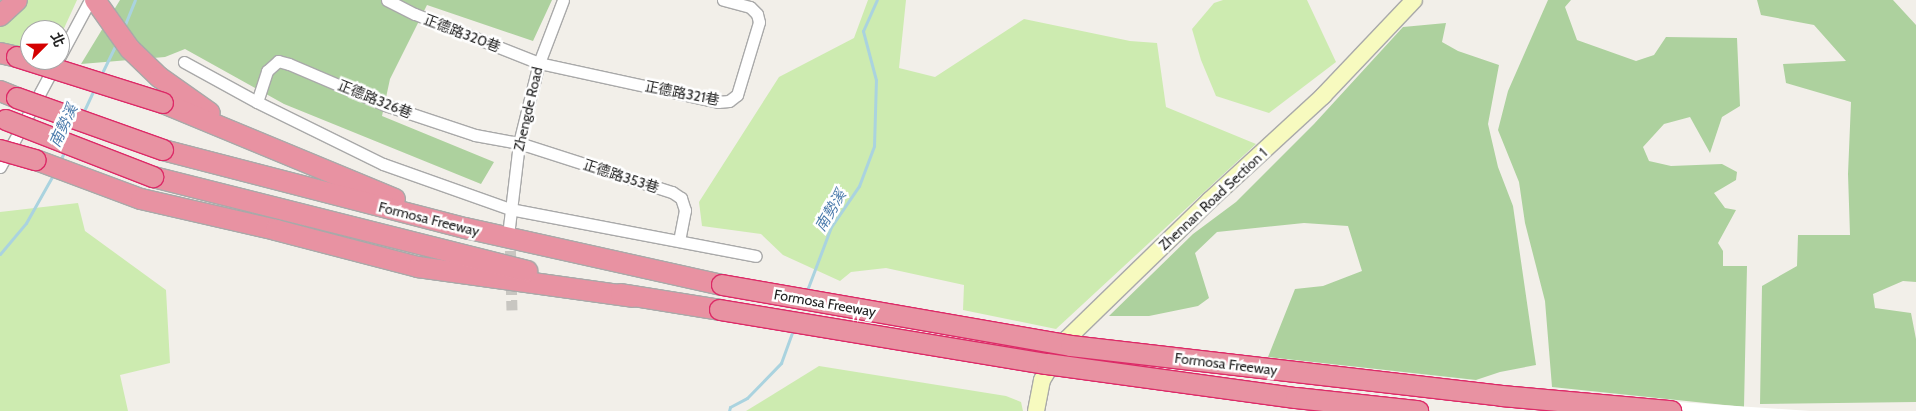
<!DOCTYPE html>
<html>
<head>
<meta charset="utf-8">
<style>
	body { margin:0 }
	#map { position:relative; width:1916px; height:411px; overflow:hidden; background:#f2efe9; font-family:Cabin,"Noto Sans TC",sans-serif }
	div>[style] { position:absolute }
	.grass>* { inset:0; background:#cdebb0 }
	.forest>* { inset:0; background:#add19e }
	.pier>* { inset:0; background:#fff }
	.stream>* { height:3px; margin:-1.5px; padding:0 1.5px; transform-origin:1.5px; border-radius:1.5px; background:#aad3df }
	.street-tunnel>* { height:11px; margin-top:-5.5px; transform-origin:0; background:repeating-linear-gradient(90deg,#c8c6c1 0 11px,transparent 0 16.5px) }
	.roads { filter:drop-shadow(1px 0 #a9a9a9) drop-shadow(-1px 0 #a9a9a9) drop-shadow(0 1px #a9a9a9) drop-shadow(0 -1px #a9a9a9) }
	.street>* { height:11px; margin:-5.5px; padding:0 5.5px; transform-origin:5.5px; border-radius:5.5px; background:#fff }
	.secondary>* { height:16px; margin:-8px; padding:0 8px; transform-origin:8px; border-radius:8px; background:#f7fabf }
	.highway>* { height:20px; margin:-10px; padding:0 10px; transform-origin:10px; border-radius:10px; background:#e892a2 }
	.bridges { filter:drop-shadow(1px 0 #dc2a67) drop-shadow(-1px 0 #dc2a67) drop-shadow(0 1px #dc2a67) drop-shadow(0 -1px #dc2a67) }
	.highway-bridge>* { height:20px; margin:-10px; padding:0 10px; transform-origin:10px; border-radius:10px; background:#e892a2 }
	span { translate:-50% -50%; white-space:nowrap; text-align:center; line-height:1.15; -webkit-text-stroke:5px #fff; paint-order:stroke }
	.street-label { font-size:14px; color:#222 }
	.water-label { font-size:15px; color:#4a7aab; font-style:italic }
	.north { position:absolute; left:20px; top:20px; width:50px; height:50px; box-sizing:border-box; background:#fff; border:1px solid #a7a7a7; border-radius:50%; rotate:67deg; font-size:14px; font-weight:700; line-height:20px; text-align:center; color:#222 }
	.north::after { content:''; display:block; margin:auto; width:18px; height:22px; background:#d40000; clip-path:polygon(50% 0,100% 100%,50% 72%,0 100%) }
</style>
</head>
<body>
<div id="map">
	<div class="grass">
		<div style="clip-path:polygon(26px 0,77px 0,60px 37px,60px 30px,30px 30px,30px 53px,0 46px,0 22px)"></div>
		<div style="clip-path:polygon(868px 0,906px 0,899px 68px,935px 77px,1024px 19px,1130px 41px,1157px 43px,1166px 107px,1256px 144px,1056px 329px,963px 310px,964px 285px,886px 268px,851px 272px,840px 281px,783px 255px,761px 234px,702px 226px,699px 202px,779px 77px,854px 38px)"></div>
		<div style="clip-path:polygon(1223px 0,1307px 0,1336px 62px,1269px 113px,1216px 96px,1201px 60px,1192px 29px,1214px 3px)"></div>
		<div style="clip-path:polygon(78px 203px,85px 231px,166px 290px,170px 363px,120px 375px,128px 411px,0 411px,0 212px)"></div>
		<div style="clip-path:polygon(819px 366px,1006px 396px,1021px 402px,1023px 411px,746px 411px)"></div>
	</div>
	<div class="forest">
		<div style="clip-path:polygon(120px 0,552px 0,533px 41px,427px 5px,390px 79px,382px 116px,494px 162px,481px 184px,284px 104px,185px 49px,165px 57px,81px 64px)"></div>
		<div style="clip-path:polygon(1548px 0,1571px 0,1565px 7px,1577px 40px,1636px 61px,1654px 55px,1666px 37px,1737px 38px,1740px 106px,1722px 117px,1710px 153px,1690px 117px,1664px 124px,1643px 147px,1649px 161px,1671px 166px,1722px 164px,1737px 172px,1736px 180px,1714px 193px,1725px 208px,1736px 210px,1718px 243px,1723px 251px,1723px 266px,1747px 266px,1744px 407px,1552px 387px,1545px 301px,1525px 223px,1519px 182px,1498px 130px,1508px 91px)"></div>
		<div style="clip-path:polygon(1757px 0,1893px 0,1916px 25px,1916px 282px,1903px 281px,1873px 294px,1875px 308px,1911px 313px,1916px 339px,1916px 402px,1760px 404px,1762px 286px,1797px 266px,1798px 235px,1850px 235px,1848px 174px,1851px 102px,1786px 83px,1783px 64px,1846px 61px,1814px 25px,1761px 15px)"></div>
		<div style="clip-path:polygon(1446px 23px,1442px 42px,1458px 51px,1499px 65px,1488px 124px,1498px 167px,1513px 206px,1536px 365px,1500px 372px,1476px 380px,1268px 357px,1295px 289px,1323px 286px,1362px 271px,1348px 226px,1304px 223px,1217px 232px,1195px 253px,1209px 298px,1198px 306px,1149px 316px,1109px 316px,1193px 234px,1236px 202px,1314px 124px,1403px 27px)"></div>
	</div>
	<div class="pier">
		<div style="clip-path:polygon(1679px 402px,1810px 411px,1678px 411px)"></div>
	</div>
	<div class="stream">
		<div style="left:124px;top:27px;width:29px;rotate:-68deg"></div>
		<div style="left:100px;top:77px;width:39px;rotate:-64deg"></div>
		<div style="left:83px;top:113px;width:26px;rotate:-65deg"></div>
		<div style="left:59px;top:163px;width:14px;rotate:-65deg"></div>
		<div style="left:0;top:254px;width:40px;rotate:-50deg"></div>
		<div style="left:26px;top:223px;width:55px;rotate:-60.6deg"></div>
		<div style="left:806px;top:293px;width:71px;rotate:-69.3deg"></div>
		<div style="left:831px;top:227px;width:50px;rotate:-55.7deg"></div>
		<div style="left:859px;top:186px;width:43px;rotate:-69.4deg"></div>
		<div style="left:874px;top:146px;width:66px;rotate:-88.3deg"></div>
		<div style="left:876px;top:80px;width:51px;rotate:-104.9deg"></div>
		<div style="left:863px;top:31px;width:34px;rotate:-66deg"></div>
		<div style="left:729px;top:411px;width:4px;rotate:-76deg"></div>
		<div style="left:730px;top:407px;width:19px;rotate:-28deg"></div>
		<div style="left:747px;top:398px;width:49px;rotate:-45.8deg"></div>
		<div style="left:781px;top:363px;width:35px;rotate:-70deg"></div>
	</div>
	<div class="street-tunnel">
		<div style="left:510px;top:234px;width:76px;rotate:88.5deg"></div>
	</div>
	<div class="roads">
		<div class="street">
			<div style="left:387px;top:0;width:31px;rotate:27deg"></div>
			<div style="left:415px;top:14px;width:133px;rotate:21.6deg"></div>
			<div style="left:539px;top:63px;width:183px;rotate:12.3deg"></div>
			<div style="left:718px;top:102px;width:11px;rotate:-5deg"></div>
			<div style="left:729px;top:101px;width:10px;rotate:-37deg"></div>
			<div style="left:737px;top:95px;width:76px;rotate:-73.2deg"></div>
			<div style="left:759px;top:22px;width:8px;rotate:-104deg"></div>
			<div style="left:757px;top:14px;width:10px;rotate:-135deg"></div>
			<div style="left:750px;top:7px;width:28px;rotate:-165deg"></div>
			<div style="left:60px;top:56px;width:64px;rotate:-61.8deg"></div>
			<div style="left:184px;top:62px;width:83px;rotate:28.7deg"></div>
			<div style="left:257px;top:102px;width:140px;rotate:26.2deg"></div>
			<div style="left:383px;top:164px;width:135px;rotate:19.5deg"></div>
			<div style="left:510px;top:209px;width:250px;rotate:10.8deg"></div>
			<div style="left:257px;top:102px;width:33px;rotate:-72deg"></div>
			<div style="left:267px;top:71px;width:15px;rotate:-42deg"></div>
			<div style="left:278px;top:61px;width:11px;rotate:15deg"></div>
			<div style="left:289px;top:64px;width:104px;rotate:23.1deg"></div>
			<div style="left:385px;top:105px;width:95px;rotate:18.4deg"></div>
			<div style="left:475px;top:135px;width:45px;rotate:10.3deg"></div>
			<div style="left:519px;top:143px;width:161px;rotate:17.8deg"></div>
			<div style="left:672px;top:192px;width:11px;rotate:34deg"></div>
			<div style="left:681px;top:198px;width:13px;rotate:72deg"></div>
			<div style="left:685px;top:210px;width:31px;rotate:101deg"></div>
			<div style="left:0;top:167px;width:116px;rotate:-61.7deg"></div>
			<div style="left:509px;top:227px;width:85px;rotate:-83.2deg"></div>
			<div style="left:519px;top:143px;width:82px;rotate:-76deg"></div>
			<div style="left:539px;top:63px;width:67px;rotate:-69.1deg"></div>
		</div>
		<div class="secondary">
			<div style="left:1036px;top:411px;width:32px;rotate:-79deg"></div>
			<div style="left:1042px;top:380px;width:48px;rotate:-58.6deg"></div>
			<div style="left:1067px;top:339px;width:199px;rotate:-44.2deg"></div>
			<div style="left:1210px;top:200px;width:154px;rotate:-42.6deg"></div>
			<div style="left:1323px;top:96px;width:132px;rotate:-46.5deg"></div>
		</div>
		<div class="highway">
			<div style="left:95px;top:0;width:60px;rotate:54.5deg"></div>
			<div style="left:130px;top:49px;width:40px;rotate:44deg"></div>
			<div style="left:159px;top:77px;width:62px;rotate:35.2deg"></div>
			<div style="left:0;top:16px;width:23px;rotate:-43deg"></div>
			<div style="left:0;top:53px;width:17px;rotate:13deg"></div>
			<div style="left:0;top:91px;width:18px;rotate:22deg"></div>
			<div style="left:163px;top:103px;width:251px;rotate:22.5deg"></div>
			<div style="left:163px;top:150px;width:312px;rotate:14.5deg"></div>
			<div style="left:465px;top:228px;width:263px;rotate:12.5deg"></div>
			<div style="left:36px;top:160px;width:112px;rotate:20.4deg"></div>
			<div style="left:141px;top:199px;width:139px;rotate:12.9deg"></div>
			<div style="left:276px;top:230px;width:147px;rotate:14.6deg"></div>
			<div style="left:418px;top:267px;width:217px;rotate:7.9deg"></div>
			<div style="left:153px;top:177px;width:386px;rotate:14.1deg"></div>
			<div style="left:621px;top:294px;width:100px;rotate:9.2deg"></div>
		</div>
	</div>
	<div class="bridges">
		<div class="highway-bridge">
			<div style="left:17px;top:57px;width:153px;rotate:17.5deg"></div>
			<div style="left:17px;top:98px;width:155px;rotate:19.6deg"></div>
			<div style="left:6px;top:120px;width:158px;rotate:21.2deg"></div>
			<div style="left:0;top:150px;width:37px;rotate:16deg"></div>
			<div style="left:722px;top:285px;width:354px;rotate:9.9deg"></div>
			<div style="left:1071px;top:346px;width:434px;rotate:6.6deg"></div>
			<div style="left:1502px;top:396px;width:170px;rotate:5.1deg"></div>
			<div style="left:720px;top:310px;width:331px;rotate:9.4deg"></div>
			<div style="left:1047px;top:364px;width:251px;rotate:7.8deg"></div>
			<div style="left:1296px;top:398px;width:123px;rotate:6.1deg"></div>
		</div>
	</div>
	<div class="street-label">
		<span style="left:462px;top:33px;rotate:21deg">正德路320巷</span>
		<span style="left:682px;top:93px;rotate:11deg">正德路321巷</span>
		<span style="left:375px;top:99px;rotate:22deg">正德路326巷</span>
		<span style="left:528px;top:109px;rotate:-77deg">Zhengde Road</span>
		<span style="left:621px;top:176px;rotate:18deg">正德路353巷</span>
		<span style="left:1213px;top:199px;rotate:-43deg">Zhennan Road Section 1</span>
		<span style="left:429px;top:219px;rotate:14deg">Formosa Freeway</span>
		<span style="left:825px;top:303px;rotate:10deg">Formosa Freeway</span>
		<span style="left:1226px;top:364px;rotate:7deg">Formosa Freeway</span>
	</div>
	<div class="water-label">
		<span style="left:64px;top:126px;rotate:-65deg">南勢溪</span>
		<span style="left:831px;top:211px;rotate:-59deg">南勢溪</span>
	</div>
	<div class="north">北</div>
</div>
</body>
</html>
